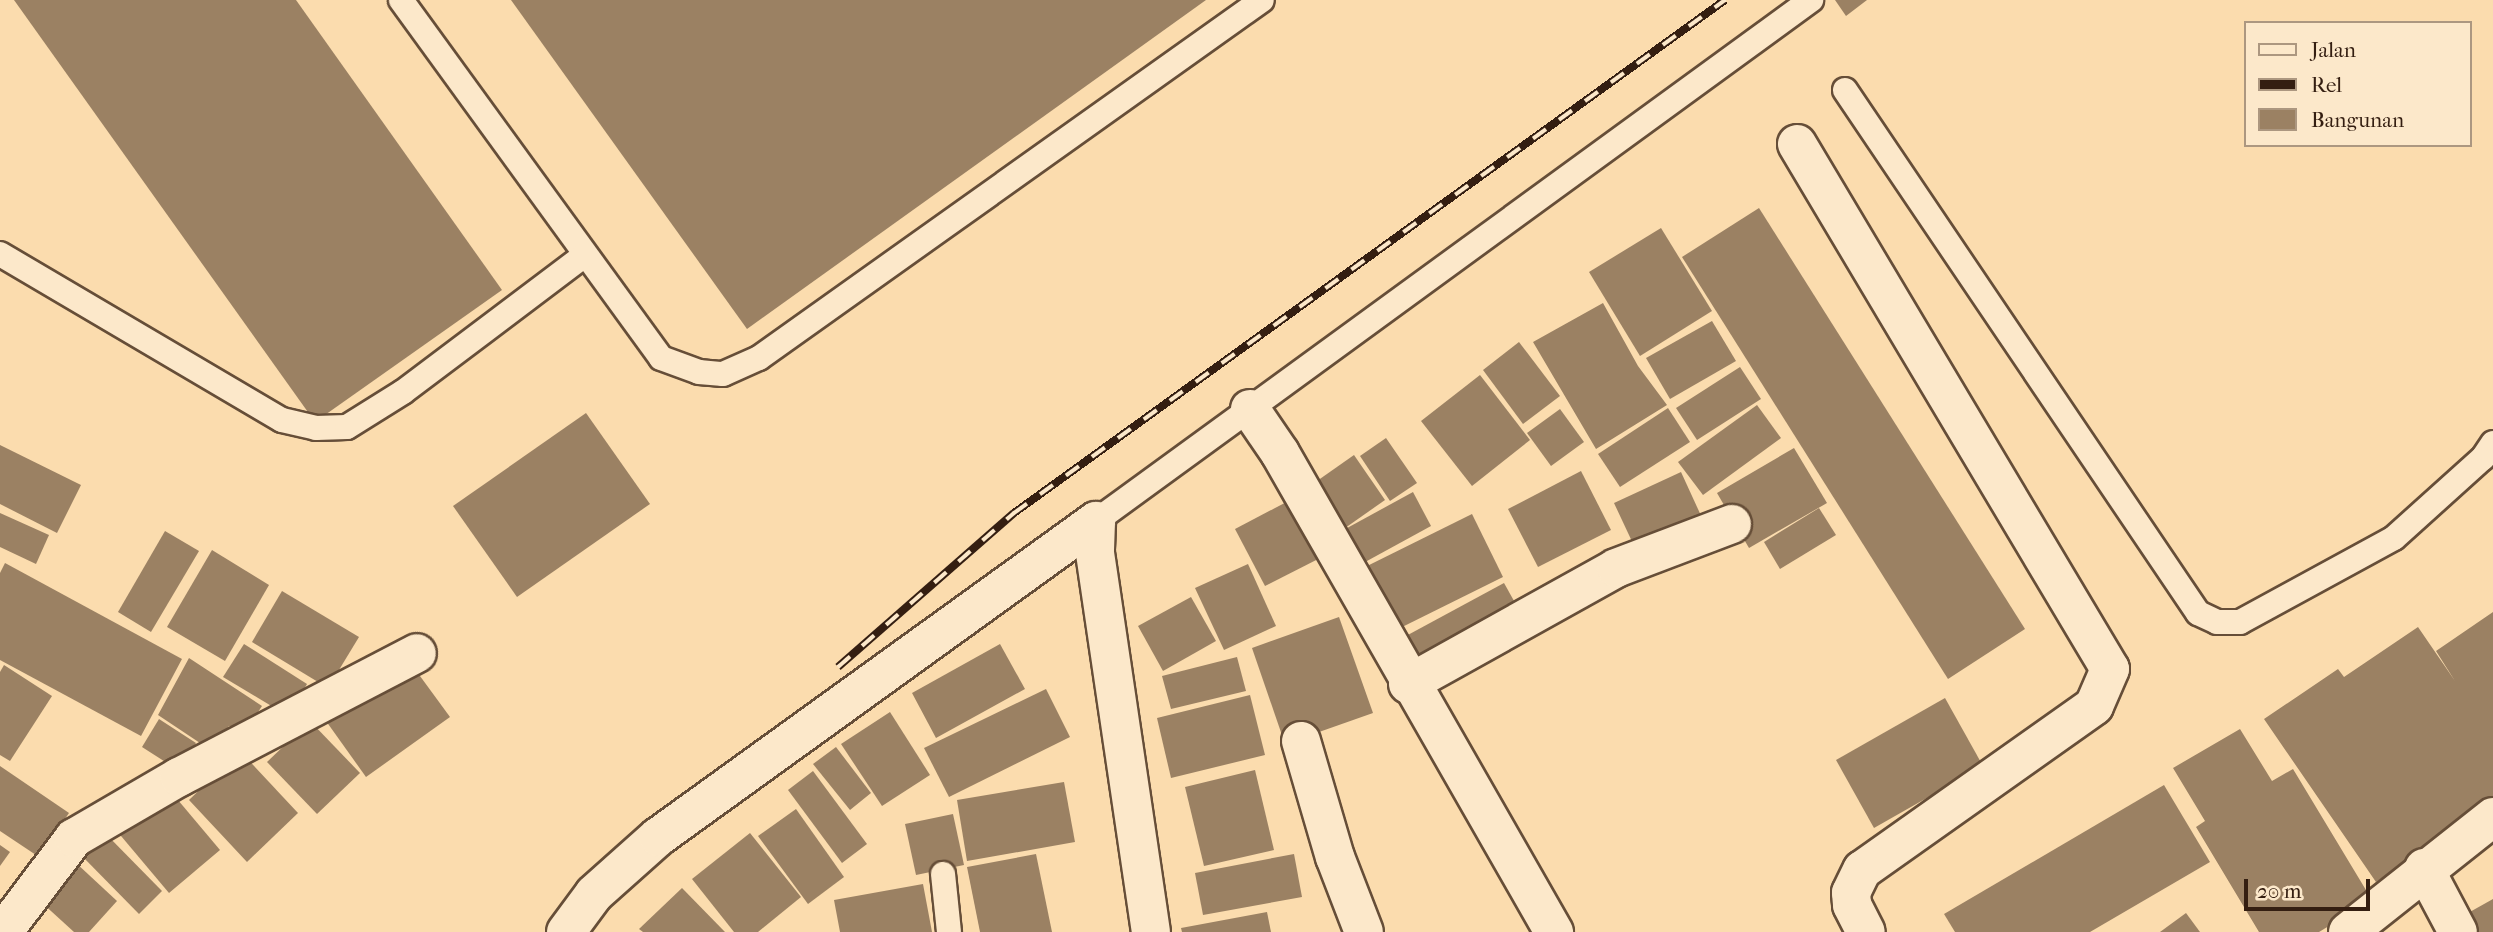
<!DOCTYPE html>
<html>
<head>
<meta charset="utf-8">
<style>
	body { margin:0 }
	#map { position:relative; width:2493px; height:932px; overflow:hidden; background:#fbdcae; font-family:"IM FELL French Canon",serif }
	div>[style] { position:absolute }
	.building>* { inset:0; background:#9b8163 }
	.roads { filter:drop-shadow(2px 0 #664e38) drop-shadow(-2px 0 #664e38) drop-shadow(0 2px #664e38) drop-shadow(0 -2px #664e38) }
	.service>* { height:24px; margin:-12px; padding:0 12px; transform-origin:12px; border-radius:12px; background:#fce8ca }
	.minor>* { height:38px; margin:-19px; padding:0 19px; transform-origin:19px; border-radius:19px; background:#fce8ca }
	.secondary>* { height:38px; margin:-19px; padding:0 19px; transform-origin:19px; border-radius:19px; background:#fce8ca }
	.rail>* { height:8px; margin-top:-4px; transform-origin:0; background:repeating-linear-gradient(90deg,#fce8ca 0 16px,#341e11 0 32px); box-sizing:border-box; border-block:2px solid #341e11 }
	span { translate:-50% -50%; white-space:nowrap; text-align:center; line-height:1.15; -webkit-text-stroke:5px #fce8ca; paint-order:stroke }
	.legend { position:absolute; left:2244px; top:21px; width:228px; height:126px; box-sizing:border-box; background:#fce8ca; border:2px solid #ac9780; margin:0; padding:9px 12px; list-style:none; font-size:21px; color:#341e11 }
	.legend li { display:flex; align-items:center; gap:14px; height:35px }
	.legend b { width:35px; border:2px solid #ac9780 }
	.scale { position:absolute; left:2244px; top:879px; width:126px; height:32px; box-sizing:border-box; border:4px solid #341e11; border-top:0; padding-left:9px; font-size:21px; line-height:24px; white-space:nowrap; color:#341e11; -webkit-text-stroke:5px #fce8ca; paint-order:stroke }
</style>
</head>
<body>
<div id="map">
	<div class="building">
		<div style="clip-path:polygon(14px 0,296px 0,502px 290px,315px 422px)"></div>
		<div style="clip-path:polygon(511px 0,1206px 0,747px 329px)"></div>
		<div style="clip-path:polygon(1835px 0,1867px 0,1846px 16px)"></div>
		<div style="clip-path:polygon(1759px 208px,2025px 629px,1948px 679px,1682px 257px)"></div>
		<div style="clip-path:polygon(1661px 228px,1712px 311px,1640px 356px,1589px 272px)"></div>
		<div style="clip-path:polygon(1603px 303px,1638px 366px,1667px 405px,1596px 449px,1533px 342px)"></div>
		<div style="clip-path:polygon(1712px 321px,1736px 361px,1670px 399px,1646px 358px)"></div>
		<div style="clip-path:polygon(1519px 342px,1560px 396px,1523px 424px,1483px 370px)"></div>
		<div style="clip-path:polygon(1740px 367px,1761px 399px,1697px 440px,1676px 408px)"></div>
		<div style="clip-path:polygon(1480px 375px,1530px 440px,1472px 486px,1421px 421px)"></div>
		<div style="clip-path:polygon(1757px 405px,1781px 438px,1703px 495px,1678px 462px)"></div>
		<div style="clip-path:polygon(1668px 408px,1690px 442px,1620px 487px,1598px 454px)"></div>
		<div style="clip-path:polygon(1560px 409px,1584px 442px,1551px 466px,1527px 433px)"></div>
		<div style="clip-path:polygon(586px 413px,650px 504px,517px 597px,453px 506px)"></div>
		<div style="clip-path:polygon(1386px 438px,1417px 483px,1390px 501px,1360px 456px)"></div>
		<div style="clip-path:polygon(0 445px,81px 485px,57px 533px,0 504px)"></div>
		<div style="clip-path:polygon(1794px 448px,1827px 503px,1749px 548px,1717px 493px)"></div>
		<div style="clip-path:polygon(1354px 455px,1385px 500px,1338px 533px,1307px 488px)"></div>
		<div style="clip-path:polygon(1581px 471px,1611px 530px,1538px 567px,1508px 509px)"></div>
		<div style="clip-path:polygon(1681px 472px,1703px 520px,1636px 550px,1614px 503px)"></div>
		<div style="clip-path:polygon(1413px 492px,1431px 526px,1356px 567px,1338px 533px)"></div>
		<div style="clip-path:polygon(1298px 496px,1328px 554px,1265px 586px,1235px 529px)"></div>
		<div style="clip-path:polygon(1819px 508px,1836px 535px,1780px 569px,1764px 542px)"></div>
		<div style="clip-path:polygon(0 513px,49px 535px,36px 564px,0 547px)"></div>
		<div style="clip-path:polygon(1472px 514px,1503px 577px,1386px 635px,1355px 572px)"></div>
		<div style="clip-path:polygon(165px 531px,199px 551px,151px 632px,118px 612px)"></div>
		<div style="clip-path:polygon(212px 550px,269px 585px,225px 661px,167px 627px)"></div>
		<div style="clip-path:polygon(5px 563px,182px 659px,141px 736px,0 660px,0 573px)"></div>
		<div style="clip-path:polygon(1248px 564px,1276px 626px,1224px 650px,1195px 588px)"></div>
		<div style="clip-path:polygon(1504px 583px,1523px 617px,1411px 677px,1393px 643px)"></div>
		<div style="clip-path:polygon(282px 591px,359px 637px,328px 688px,252px 642px)"></div>
		<div style="clip-path:polygon(1191px 597px,1216px 641px,1163px 671px,1138px 626px)"></div>
		<div style="clip-path:polygon(2493px 612px,2493px 801px,2376px 882px,2264px 719px,2338px 669px,2344px 677px,2418px 627px,2455px 681px,2436px 651px)"></div>
		<div style="clip-path:polygon(1339px 617px,1373px 713px,1285px 744px,1252px 648px)"></div>
		<div style="clip-path:polygon(244px 644px,307px 684px,288px 716px,223px 677px)"></div>
		<div style="clip-path:polygon(1000px 644px,1025px 689px,936px 738px,912px 693px)"></div>
		<div style="clip-path:polygon(1237px 657px,1246px 691px,1171px 709px,1162px 676px)"></div>
		<div style="clip-path:polygon(189px 658px,262px 706px,243px 735px,229px 726px,212px 751px,158px 715px)"></div>
		<div style="clip-path:polygon(409px 661px,450px 717px,366px 777px,326px 721px)"></div>
		<div style="clip-path:polygon(4px 665px,52px 696px,10px 761px,0 755px,0 672px)"></div>
		<div style="clip-path:polygon(1046px 689px,1070px 737px,949px 797px,924px 748px)"></div>
		<div style="clip-path:polygon(1250px 695px,1265px 755px,1171px 778px,1157px 718px)"></div>
		<div style="clip-path:polygon(1945px 698px,1983px 766px,1874px 828px,1836px 760px)"></div>
		<div style="clip-path:polygon(890px 712px,930px 775px,882px 806px,841px 744px)"></div>
		<div style="clip-path:polygon(159px 719px,196px 743px,178px 770px,142px 747px)"></div>
		<div style="clip-path:polygon(310px 721px,360px 773px,317px 814px,267px 762px)"></div>
		<div style="clip-path:polygon(2240px 729px,2272px 781px,2293px 769px,2372px 900px,2319px 932px,2259px 932px,2196px 827px,2205px 821px,2173px 768px)"></div>
		<div style="clip-path:polygon(836px 747px,871px 793px,850px 810px,813px 764px)"></div>
		<div style="clip-path:polygon(240px 751px,298px 813px,247px 862px,189px 800px)"></div>
		<div style="clip-path:polygon(0 766px,69px 813px,39px 857px,0 831px)"></div>
		<div style="clip-path:polygon(1255px 770px,1274px 850px,1204px 866px,1185px 787px)"></div>
		<div style="clip-path:polygon(813px 771px,867px 844px,842px 863px,788px 790px)"></div>
		<div style="clip-path:polygon(1064px 782px,1075px 842px,967px 861px,957px 800px)"></div>
		<div style="clip-path:polygon(2164px 785px,2210px 862px,2090px 932px,1955px 932px,1944px 914px)"></div>
		<div style="clip-path:polygon(167px 787px,220px 850px,169px 893px,116px 830px)"></div>
		<div style="clip-path:polygon(796px 809px,844px 877px,808px 904px,758px 836px)"></div>
		<div style="clip-path:polygon(953px 814px,964px 865px,916px 875px,905px 824px)"></div>
		<div style="clip-path:polygon(103px 831px,162px 891px,139px 914px,80px 854px)"></div>
		<div style="clip-path:polygon(750px 833px,801px 897px,758px 932px,734px 932px,692px 879px)"></div>
		<div style="clip-path:polygon(0 845px,10px 852px,0 866px)"></div>
		<div style="clip-path:polygon(1036px 854px,1052px 932px,980px 932px,967px 867px)"></div>
		<div style="clip-path:polygon(1294px 854px,1302px 897px,1203px 915px,1195px 873px)"></div>
		<div style="clip-path:polygon(75px 862px,117px 901px,89px 932px,74px 932px,40px 901px)"></div>
		<div style="clip-path:polygon(923px 884px,932px 932px,840px 932px,834px 900px)"></div>
		<div style="clip-path:polygon(682px 888px,725px 932px,643px 932px,639px 929px)"></div>
		<div style="clip-path:polygon(2493px 899px,2493px 932px,2479px 932px,2468px 913px)"></div>
		<div style="clip-path:polygon(1267px 912px,1271px 932px,1182px 932px,1181px 928px)"></div>
		<div style="clip-path:polygon(2186px 913px,2200px 932px,2160px 932px)"></div>
	</div>
	<div class="roads">
		<div class="service">
			<div style="left:401px;top:0;width:442px;rotate:54deg"></div>
			<div style="left:661px;top:358px;width:40px;rotate:20.2deg"></div>
			<div style="left:699px;top:372px;width:24px;rotate:5deg"></div>
			<div style="left:723px;top:374px;width:39px;rotate:-24deg"></div>
			<div style="left:759px;top:358px;width:617px;rotate:-35.44deg"></div>
			<div style="left:1845px;top:90px;width:631px;rotate:55.98deg"></div>
			<div style="left:2198px;top:613px;width:21px;rotate:25deg"></div>
			<div style="left:2217px;top:622px;width:23px"></div>
			<div style="left:2240px;top:622px;width:175px;rotate:-28.6deg"></div>
			<div style="left:2394px;top:538px;width:120px;rotate:-42deg"></div>
			<div style="left:2483px;top:458px;width:18px;rotate:-56deg"></div>
			<div style="left:0;top:254px;width:327px;rotate:30.5deg"></div>
			<div style="left:282px;top:420px;width:35px;rotate:13deg"></div>
			<div style="left:316px;top:428px;width:31px;rotate:-2deg"></div>
			<div style="left:347px;top:427px;width:66px;rotate:-32deg"></div>
			<div style="left:403px;top:392px;width:228px;rotate:-37deg"></div>
			<div style="left:1096px;top:521px;width:885px;rotate:-36.08deg"></div>
			<div style="left:943px;top:874px;width:58px;rotate:84.1deg"></div>
		</div>
		<div class="minor">
			<div style="left:1797px;top:144px;width:611px;rotate:59.2deg"></div>
			<div style="left:2110px;top:669px;width:40px;rotate:113.4deg"></div>
			<div style="left:2094px;top:706px;width:284px;rotate:144.7deg"></div>
			<div style="left:1862px;top:870px;width:25px;rotate:116deg"></div>
			<div style="left:1851px;top:893px;width:12px;rotate:85deg"></div>
			<div style="left:1852px;top:905px;width:30px;rotate:63deg"></div>
			<div style="left:1250px;top:409px;width:53px;rotate:55.7deg"></div>
			<div style="left:1280px;top:453px;width:552px;rotate:60.23deg"></div>
			<div style="left:1096px;top:521px;width:32px;rotate:92deg"></div>
			<div style="left:1095px;top:553px;width:383px;rotate:81.6deg"></div>
			<div style="left:1408px;top:684px;width:238px;rotate:-29.1deg"></div>
			<div style="left:1616px;top:568px;width:124px;rotate:-20.8deg"></div>
			<div style="left:1301px;top:741px;width:121px;rotate:73.7deg"></div>
			<div style="left:1335px;top:857px;width:80px;rotate:68.9deg"></div>
			<div style="left:2424px;top:868px;width:72px;rotate:62deg"></div>
			<div style="left:3px;top:932px;width:118px;rotate:-52.9deg"></div>
			<div style="left:74px;top:838px;width:121px;rotate:-30.2deg"></div>
			<div style="left:179px;top:777px;width:268px;rotate:-27.5deg"></div>
			<div style="left:566px;top:932px;width:47px;rotate:-53.6deg"></div>
			<div style="left:594px;top:894px;width:86px;rotate:-41.7deg"></div>
			<div style="left:658px;top:837px;width:540px;rotate:-35.81deg"></div>
		</div>
		<div class="secondary">
			<div style="left:2348px;top:932px;width:185px;rotate:-38.4deg"></div>
		</div>
	</div>
	<div class="rail">
		<div style="left:838px;top:667px;width:234px;rotate:-41.2deg"></div>
		<div style="left:1014px;top:513px;width:877px;rotate:-35.81deg"></div>
	</div>
	<ul class="legend">
	<li><b style="height:9px;background:#fce8ca"></b>Jalan</li>
	<li><b style="height:9px;background:#341e11"></b>Rel</li>
	<li><b style="height:19px;background:#9b8163"></b>Bangunan</li>
	</ul>
	<div class="scale">20 m</div>
</div>
</body>
</html>
